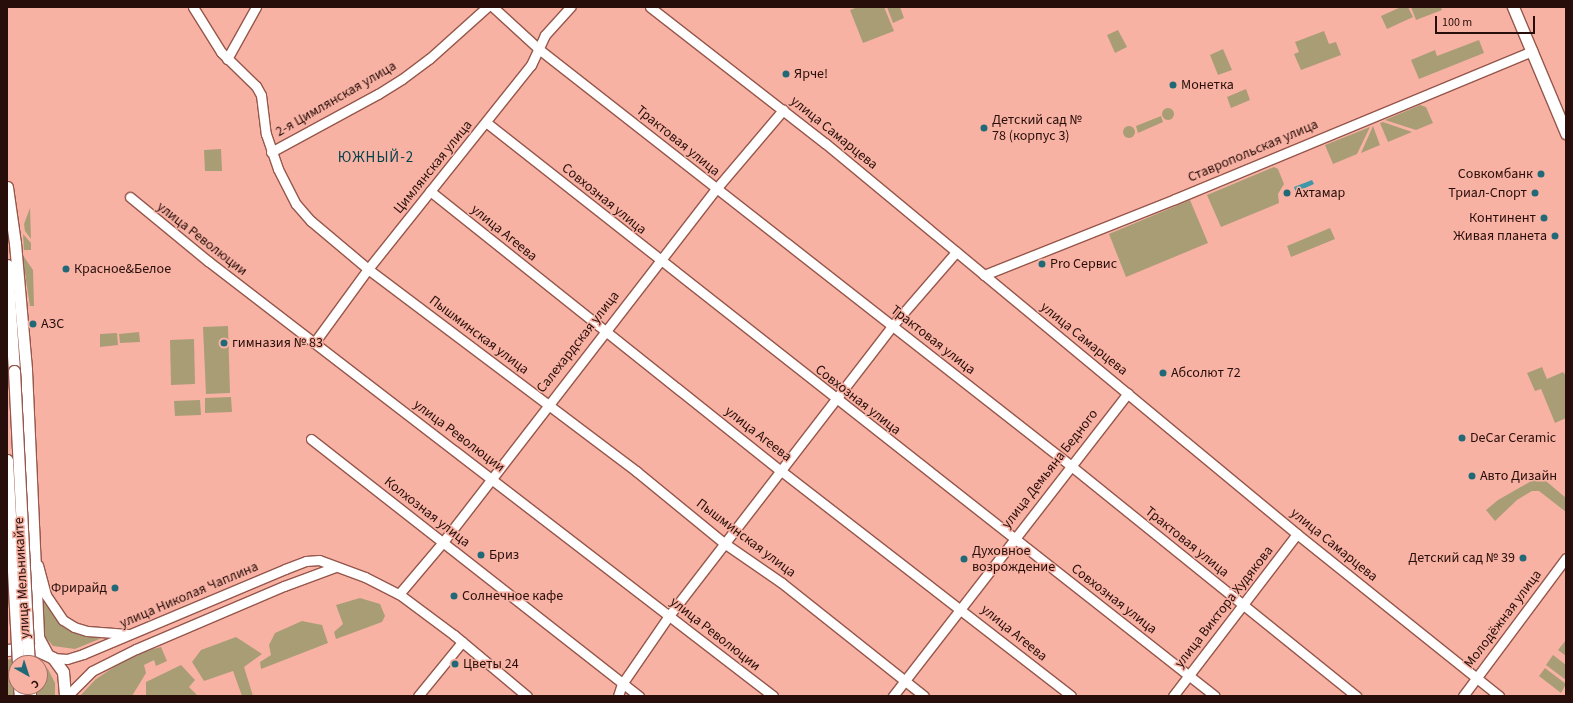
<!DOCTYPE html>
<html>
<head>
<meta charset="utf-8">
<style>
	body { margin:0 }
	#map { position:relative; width:1573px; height:703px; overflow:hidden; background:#f8b2a4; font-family:"Source Sans 3",sans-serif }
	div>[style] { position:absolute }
	.green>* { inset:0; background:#a99d76 }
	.round { border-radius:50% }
	.water>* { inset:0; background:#3f97a7 }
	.roads { filter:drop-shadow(1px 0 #96574b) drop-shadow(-1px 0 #96574b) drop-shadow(0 1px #96574b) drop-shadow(0 -1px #96574b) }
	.minor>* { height:9px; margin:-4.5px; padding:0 4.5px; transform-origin:4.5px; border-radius:4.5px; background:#fff }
	.major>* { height:11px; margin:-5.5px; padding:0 5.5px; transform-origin:5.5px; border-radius:5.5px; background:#fff }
	.bridges { filter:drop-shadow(1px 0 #96574b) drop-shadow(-1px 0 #96574b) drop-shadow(0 1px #96574b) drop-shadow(0 -1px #96574b) }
	.major-bridge>* { height:11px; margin:-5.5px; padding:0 5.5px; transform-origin:5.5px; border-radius:5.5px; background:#fff }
	.dots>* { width:11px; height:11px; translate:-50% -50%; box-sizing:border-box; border:2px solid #f8b2a4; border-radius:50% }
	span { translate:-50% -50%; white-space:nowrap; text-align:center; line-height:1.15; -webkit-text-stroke:3px #f8b2a4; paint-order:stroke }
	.poi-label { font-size:14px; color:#270e0a }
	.left { translate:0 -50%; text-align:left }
	.right { translate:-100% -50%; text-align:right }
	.street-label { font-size:14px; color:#270e0a }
	.neighbourhood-label { font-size:15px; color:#01424c; letter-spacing:1px }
	.frame { position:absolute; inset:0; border:8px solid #270e0a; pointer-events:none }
	.north { position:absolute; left:8px; top:655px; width:40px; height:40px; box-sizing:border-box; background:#f8b2a4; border:1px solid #a47066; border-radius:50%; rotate:141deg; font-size:11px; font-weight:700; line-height:16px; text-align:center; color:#270e0a }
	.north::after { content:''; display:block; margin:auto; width:14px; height:18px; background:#216976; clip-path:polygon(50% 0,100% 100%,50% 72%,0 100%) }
	.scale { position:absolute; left:1435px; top:16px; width:100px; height:18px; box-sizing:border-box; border:2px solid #270e0a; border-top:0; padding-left:5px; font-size:12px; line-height:14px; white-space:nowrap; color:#270e0a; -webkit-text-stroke:3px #f8b2a4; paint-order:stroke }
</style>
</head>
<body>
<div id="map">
	<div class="green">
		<div style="clip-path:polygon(858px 7px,884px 7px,894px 31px,863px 43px,850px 10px)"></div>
		<div style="clip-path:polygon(887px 7px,900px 7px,904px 18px,893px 23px)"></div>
		<div style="clip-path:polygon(1401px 7px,1408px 7px,1413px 17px,1387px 29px,1381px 16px)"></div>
		<div style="clip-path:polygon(1411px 7px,1441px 7px,1442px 10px,1416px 20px)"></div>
		<div style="clip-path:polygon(1118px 30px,1127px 47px,1115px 53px,1107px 35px)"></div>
		<div style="clip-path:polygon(1324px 31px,1329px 44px,1336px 42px,1341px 55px,1301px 70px,1294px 54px,1299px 52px,1295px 42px)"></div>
		<div style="clip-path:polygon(1479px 40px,1484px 53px,1419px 79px,1411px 60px,1435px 50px,1437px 56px)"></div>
		<div style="clip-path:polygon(1223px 49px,1232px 70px,1218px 75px,1210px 55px)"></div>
		<div style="clip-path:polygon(1246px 89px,1250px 100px,1231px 108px,1227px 97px)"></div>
		<div style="clip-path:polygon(1420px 105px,1426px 107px,1433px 123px,1416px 130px,1385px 120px)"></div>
		<div class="round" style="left:1162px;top:108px;width:12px;height:12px"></div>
		<div style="clip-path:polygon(1161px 116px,1163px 122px,1138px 133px,1136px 126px)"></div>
		<div style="clip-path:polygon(1383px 122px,1412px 132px,1388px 142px,1380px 123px)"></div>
		<div class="round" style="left:1123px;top:126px;width:12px;height:12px"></div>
		<div style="clip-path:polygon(1373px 126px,1380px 145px,1361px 153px)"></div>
		<div style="clip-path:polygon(1370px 127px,1357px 154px,1333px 164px,1325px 145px)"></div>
		<div style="clip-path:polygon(221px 149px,222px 171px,205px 171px,204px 150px)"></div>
		<div style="clip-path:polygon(1274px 167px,1278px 169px,1284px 184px,1278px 194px,1279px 203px,1221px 227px,1207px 195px)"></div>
		<div style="clip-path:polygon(1190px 200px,1208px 243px,1126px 277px,1109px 234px)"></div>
		<div style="clip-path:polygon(30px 208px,31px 239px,25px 231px,24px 224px)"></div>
		<div style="clip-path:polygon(1330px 228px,1335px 239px,1291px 257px,1287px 246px)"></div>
		<div style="clip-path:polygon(23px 234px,31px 243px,31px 250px,24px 250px)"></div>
		<div style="clip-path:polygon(22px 254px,33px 270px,34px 306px,30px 306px)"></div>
		<div style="clip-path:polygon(228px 326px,230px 393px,206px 394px,203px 327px)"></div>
		<div style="clip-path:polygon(139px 332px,140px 342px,120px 343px,119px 334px)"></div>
		<div style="clip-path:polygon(117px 333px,118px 345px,100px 347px,100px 334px)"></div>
		<div style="clip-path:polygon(194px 339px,195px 384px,171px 385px,170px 340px)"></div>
		<div style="clip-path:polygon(1542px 367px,1547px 379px,1563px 372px,1566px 376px,1566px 418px,1555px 423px,1541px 389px,1535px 391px,1527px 373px)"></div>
		<div style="clip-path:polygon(231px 397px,232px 412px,205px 413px,205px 398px)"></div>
		<div style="clip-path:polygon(200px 400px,201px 415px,175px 416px,174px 401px)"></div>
		<div style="clip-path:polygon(1540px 476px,1566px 498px,1566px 512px,1539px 491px,1532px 491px,1517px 500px,1495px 521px,1486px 510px,1498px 500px)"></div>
		<div style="clip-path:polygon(43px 596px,84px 635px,102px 638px,75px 649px,53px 646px,46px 638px,43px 630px)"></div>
		<div style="clip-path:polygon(360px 598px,380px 604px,385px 616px,382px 622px,336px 639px,334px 632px,343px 624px,336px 605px)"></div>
		<div style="clip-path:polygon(302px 621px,322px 625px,328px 643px,261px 669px,260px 662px,271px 655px,269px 645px,275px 633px)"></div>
		<div style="clip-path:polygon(236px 637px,262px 654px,244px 667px,253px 696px,242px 696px,233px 671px,204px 681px,192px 662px,201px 650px)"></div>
		<div style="clip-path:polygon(1566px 640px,1566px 656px,1558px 650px)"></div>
		<div style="clip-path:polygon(161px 647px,167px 661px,156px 666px,154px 660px,144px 665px,146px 673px,132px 696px,80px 696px,96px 679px,117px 665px,145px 651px)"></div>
		<div style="clip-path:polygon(1553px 655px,1566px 665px,1566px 680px,1546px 665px)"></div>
		<div style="clip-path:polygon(evenodd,21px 656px,36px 659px,48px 669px,55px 683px,55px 696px,7px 696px,7px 660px,21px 656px,16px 663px,40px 663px,40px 687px,16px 687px,16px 663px)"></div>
		<div style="clip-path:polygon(181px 665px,195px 680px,189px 687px,198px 696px,146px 696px,146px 682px)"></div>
		<div style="clip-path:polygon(1545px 668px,1566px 684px,1561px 693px,1539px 676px)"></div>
	</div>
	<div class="water">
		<div style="clip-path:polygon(1312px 180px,1314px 184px,1296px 192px,1294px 187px)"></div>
	</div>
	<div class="roads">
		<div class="minor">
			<div style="left:193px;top:7px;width:53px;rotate:58.1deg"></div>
			<div style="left:221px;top:52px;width:49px;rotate:44.2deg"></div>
			<div style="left:256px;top:86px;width:10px;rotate:61deg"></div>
			<div style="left:261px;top:95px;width:39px;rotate:83deg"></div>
			<div style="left:266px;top:134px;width:37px;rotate:71deg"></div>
			<div style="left:278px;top:169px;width:39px;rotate:63deg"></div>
			<div style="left:296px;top:204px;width:23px;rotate:49deg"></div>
			<div style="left:311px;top:221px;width:75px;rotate:40.1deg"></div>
			<div style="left:368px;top:269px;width:336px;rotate:37deg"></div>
			<div style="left:636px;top:471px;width:114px;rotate:39.3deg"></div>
			<div style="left:724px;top:543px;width:70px;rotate:34.6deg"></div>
			<div style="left:782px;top:583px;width:181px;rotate:38.5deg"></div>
			<div style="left:493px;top:7px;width:64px;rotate:42.5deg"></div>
			<div style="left:540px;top:50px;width:673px;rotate:38.06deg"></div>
			<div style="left:1070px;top:465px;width:368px;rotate:38.9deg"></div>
			<div style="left:650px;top:7px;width:222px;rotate:37.9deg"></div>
			<div style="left:825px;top:143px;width:613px;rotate:39.64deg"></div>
			<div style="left:1297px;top:534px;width:259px;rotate:38.7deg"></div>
			<div style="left:227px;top:59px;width:60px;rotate:-60.9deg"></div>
			<div style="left:487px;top:123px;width:926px;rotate:38.21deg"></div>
			<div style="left:271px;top:152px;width:122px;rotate:-28.5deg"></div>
			<div style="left:378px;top:94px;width:28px;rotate:-32deg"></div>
			<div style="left:402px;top:79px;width:34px;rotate:-37deg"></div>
			<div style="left:429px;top:59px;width:78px;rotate:-41.9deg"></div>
			<div style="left:430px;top:191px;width:448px;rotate:38.6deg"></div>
			<div style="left:780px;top:470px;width:368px;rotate:37.8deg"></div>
			<div style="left:130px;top:197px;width:101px;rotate:39.4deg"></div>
			<div style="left:208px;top:261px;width:713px;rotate:37.59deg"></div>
			<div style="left:984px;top:275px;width:206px;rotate:-21.7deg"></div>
			<div style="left:1175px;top:199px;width:387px;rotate:-22.5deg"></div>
			<div style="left:314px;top:343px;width:92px;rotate:-53.9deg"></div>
			<div style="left:368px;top:269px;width:261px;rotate:-51.4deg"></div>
			<div style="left:531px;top:65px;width:33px;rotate:-65deg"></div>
			<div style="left:545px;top:35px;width:38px;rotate:-48deg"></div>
			<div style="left:311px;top:439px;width:417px;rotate:38.1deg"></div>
			<div style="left:38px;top:565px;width:31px;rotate:75deg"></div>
			<div style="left:46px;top:595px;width:30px;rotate:56deg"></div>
			<div style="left:63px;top:620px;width:13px;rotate:32deg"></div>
			<div style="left:74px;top:627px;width:14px;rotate:17deg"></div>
			<div style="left:87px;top:631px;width:41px;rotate:4.2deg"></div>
			<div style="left:399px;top:594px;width:68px;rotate:-49.8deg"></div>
			<div style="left:443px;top:542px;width:446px;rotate:-52.3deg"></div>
			<div style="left:716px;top:189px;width:104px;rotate:-49.7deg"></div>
			<div style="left:53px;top:658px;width:14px;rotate:4deg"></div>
			<div style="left:67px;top:659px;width:17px;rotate:-17deg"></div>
			<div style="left:83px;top:654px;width:219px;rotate:-22.8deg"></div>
			<div style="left:285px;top:569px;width:22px;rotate:-21deg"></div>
			<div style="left:306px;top:561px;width:13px;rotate:-4deg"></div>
			<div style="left:319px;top:560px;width:49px;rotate:20.3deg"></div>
			<div style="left:365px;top:577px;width:38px;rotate:27deg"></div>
			<div style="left:399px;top:594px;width:69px;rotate:36.7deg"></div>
			<div style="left:454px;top:635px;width:95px;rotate:39.9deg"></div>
			<div style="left:67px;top:696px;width:35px;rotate:-45deg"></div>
			<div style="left:92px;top:671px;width:49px;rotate:-26.6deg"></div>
			<div style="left:136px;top:649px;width:161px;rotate:-23.1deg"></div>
			<div style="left:284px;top:586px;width:54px;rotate:-20.4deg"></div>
			<div style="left:418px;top:696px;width:70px;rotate:-50.8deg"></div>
			<div style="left:618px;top:696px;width:13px;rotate:-72deg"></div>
			<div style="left:622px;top:684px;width:81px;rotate:-55.5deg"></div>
			<div style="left:668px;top:617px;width:367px;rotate:-52.4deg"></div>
			<div style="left:892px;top:326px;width:98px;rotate:-49.1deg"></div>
			<div style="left:893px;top:696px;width:383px;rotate:-52.2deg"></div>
			<div style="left:1173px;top:696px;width:204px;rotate:-52.6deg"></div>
			<div style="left:1463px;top:696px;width:172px;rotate:-53.3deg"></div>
		</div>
		<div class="major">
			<div style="left:1513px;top:7px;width:137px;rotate:67.2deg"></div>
			<div style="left:7px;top:187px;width:57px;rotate:81.9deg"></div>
			<div style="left:15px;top:243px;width:127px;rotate:85deg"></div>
			<div style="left:26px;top:370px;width:267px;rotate:87.4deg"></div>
			<div style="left:38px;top:637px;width:19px;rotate:62deg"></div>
			<div style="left:7px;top:265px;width:106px;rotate:86.2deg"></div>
			<div style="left:7px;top:650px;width:25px;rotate:-5deg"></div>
			<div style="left:32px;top:648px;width:23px;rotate:25deg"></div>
			<div style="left:53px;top:658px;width:17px;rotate:54deg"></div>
			<div style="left:63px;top:672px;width:24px;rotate:85deg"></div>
			<div style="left:19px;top:687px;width:9px;rotate:84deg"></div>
			<div style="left:30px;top:687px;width:9px;rotate:90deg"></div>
		</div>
	</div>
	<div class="bridges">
		<div class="major-bridge">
			<div style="left:14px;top:371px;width:292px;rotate:87.1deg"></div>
			<div style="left:7px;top:460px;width:203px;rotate:86.9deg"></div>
		</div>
	</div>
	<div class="dots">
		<div style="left:786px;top:74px;background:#216976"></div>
		<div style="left:1173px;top:85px;background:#216976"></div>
		<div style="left:984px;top:128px;background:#216976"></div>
		<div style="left:1541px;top:174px;background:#216976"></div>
		<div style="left:1287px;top:193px;background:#216976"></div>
		<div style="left:1535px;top:193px;background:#216976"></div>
		<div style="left:1544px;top:218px;background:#216976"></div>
		<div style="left:1555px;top:236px;background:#216976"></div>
		<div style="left:1042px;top:264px;background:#216976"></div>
		<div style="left:66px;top:269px;background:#216976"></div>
		<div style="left:33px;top:324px;background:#216976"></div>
		<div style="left:224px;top:343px;background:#216976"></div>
		<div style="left:1163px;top:373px;background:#216976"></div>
		<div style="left:1462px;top:438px;background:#216976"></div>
		<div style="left:1472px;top:476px;background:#216976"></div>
		<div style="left:481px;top:555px;background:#216976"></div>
		<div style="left:1523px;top:558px;background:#216976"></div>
		<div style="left:964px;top:559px;background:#216976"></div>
		<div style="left:115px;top:588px;background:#216976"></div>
		<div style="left:454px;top:596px;background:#216976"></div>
		<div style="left:455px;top:664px;background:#216976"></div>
	</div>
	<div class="poi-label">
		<span class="left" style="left:794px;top:74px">Ярче!</span>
		<span class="left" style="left:1181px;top:85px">Монетка</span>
		<span class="left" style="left:992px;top:128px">Детский сад №<br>78 (корпус 3)</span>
		<span class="right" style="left:1533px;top:174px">Совкомбанк</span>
		<span class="left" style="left:1295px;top:193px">Ахтамар</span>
		<span class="right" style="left:1527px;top:193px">Триал-Спорт</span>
		<span class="right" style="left:1536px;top:218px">Континент</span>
		<span class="right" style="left:1547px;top:236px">Живая планета</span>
		<span class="left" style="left:1050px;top:264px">Pro Сервис</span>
		<span class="left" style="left:74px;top:269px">Красное&amp;Белое</span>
		<span class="left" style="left:41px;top:324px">АЗС</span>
		<span class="left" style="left:232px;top:343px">гимназия № 83</span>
		<span class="left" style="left:1171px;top:373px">Абсолют 72</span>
		<span class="left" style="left:1470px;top:438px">DeCar Ceramic</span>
		<span class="left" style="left:1480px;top:476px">Авто Дизайн</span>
		<span class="left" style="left:972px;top:559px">Духовное<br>возрождение</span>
		<span class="left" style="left:489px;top:555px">Бриз</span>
		<span class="right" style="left:1515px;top:558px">Детский сад № 39</span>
		<span class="right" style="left:107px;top:588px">Фрирайд</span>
		<span class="left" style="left:462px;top:596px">Солнечное кафе</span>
		<span class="left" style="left:463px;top:664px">Цветы 24</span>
	</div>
	<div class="street-label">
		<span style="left:336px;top:99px;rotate:-30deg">2-я Цимлянская улица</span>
		<span style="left:834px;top:133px;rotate:39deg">улица Самарцева</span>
		<span style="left:678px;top:141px;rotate:39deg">Трактовая улица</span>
		<span style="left:1253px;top:151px;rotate:-23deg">Ставропольская улица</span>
		<span style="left:433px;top:167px;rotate:-51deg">Цимлянская улица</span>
		<span style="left:604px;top:199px;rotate:39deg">Совхозная улица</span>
		<span style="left:504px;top:233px;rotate:39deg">улица Агеева</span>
		<span style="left:202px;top:239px;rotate:38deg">улица Революции</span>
		<span style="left:479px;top:335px;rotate:37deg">Пышминская улица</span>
		<span style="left:1084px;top:339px;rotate:39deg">улица Самарцева</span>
		<span style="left:933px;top:340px;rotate:38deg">Трактовая улица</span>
		<span style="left:578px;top:342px;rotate:-52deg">Салехардская улица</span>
		<span style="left:858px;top:400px;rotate:38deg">Совхозная улица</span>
		<span style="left:758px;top:434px;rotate:38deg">улица Агеева</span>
		<span style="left:459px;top:436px;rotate:37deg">улица Революции</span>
		<span style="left:1050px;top:469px;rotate:-52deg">улица Демьяна Бедного</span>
		<span style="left:427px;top:512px;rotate:38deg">Колхозная улица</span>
		<span style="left:746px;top:538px;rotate:37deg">Пышминская улица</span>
		<span style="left:1187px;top:542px;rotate:39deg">Трактовая улица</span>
		<span style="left:1334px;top:545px;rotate:39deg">улица Самарцева</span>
		<span style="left:22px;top:578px;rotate:-93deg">улица Мельникайте</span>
		<span style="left:189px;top:595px;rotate:-23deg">улица Николая Чаплина</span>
		<span style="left:1114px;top:599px;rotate:38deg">Совхозная улица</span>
		<span style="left:1224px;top:607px;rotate:-52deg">улица Виктора Худякова</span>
		<span style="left:1503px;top:619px;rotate:-53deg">Молодёжная улица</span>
		<span style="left:1014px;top:633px;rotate:39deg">улица Агеева</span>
		<span style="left:715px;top:634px;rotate:38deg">улица Революции</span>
	</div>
	<div class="neighbourhood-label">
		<span style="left:376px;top:158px">ЮЖНЫЙ-2</span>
	</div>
	<div class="frame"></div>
	<div class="north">С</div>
	<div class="scale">100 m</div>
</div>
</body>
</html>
